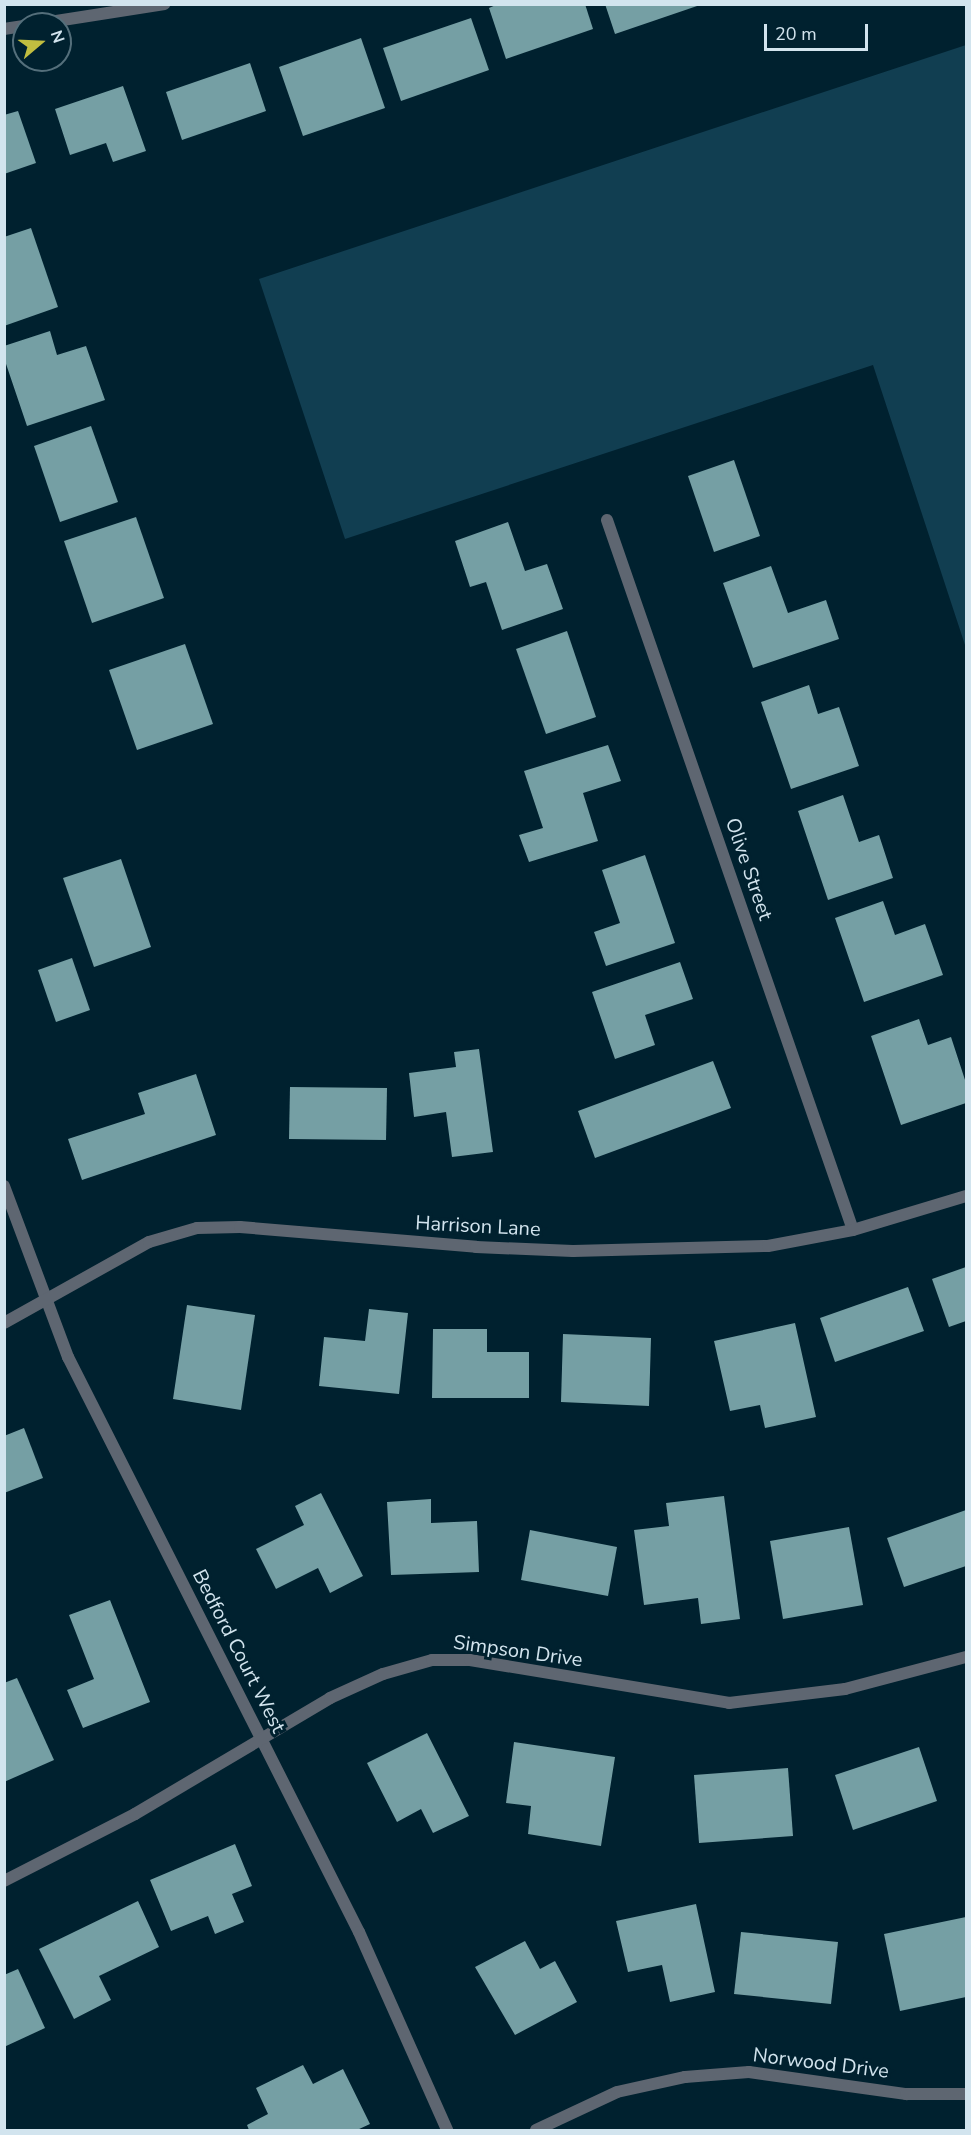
<!DOCTYPE html>
<html>
<head>
<meta charset="utf-8">
<style>
	body { margin:0 }
	#map { position:relative; width:971px; height:2135px; overflow:hidden; background:#00212f; font-family:"Nunito Sans",sans-serif }
	div>[style] { position:absolute }
	.green>* { inset:0; background:#113e51 }
	.building>* { inset:0; background:#759fa4 }
	.street>* { height:12px; margin:-6px; padding:0 6px; transform-origin:6px; border-radius:6px; background:#5e6671 }
	span { translate:-50% -50%; white-space:nowrap; text-align:center; line-height:1.15; -webkit-text-stroke:6px #00212f; paint-order:stroke }
	.street-label { font-size:20px; color:#d2e4ee }
	.frame { position:absolute; inset:0; border:6px solid #d2e4ee; pointer-events:none }
	.north { position:absolute; left:12px; top:12px; width:60px; height:60px; box-sizing:border-box; background:#00212f; border:2px solid #546f7b; border-radius:50%; rotate:71deg; font-size:16px; font-weight:700; line-height:24px; text-align:center; color:#d2e4ee }
	.north::after { content:''; display:block; margin:auto; width:21px; height:27px; background:#c1be40; clip-path:polygon(50% 0,100% 100%,50% 72%,0 100%) }
	.scale { position:absolute; left:764px; top:24px; width:104px; height:27px; box-sizing:border-box; border:3px solid #d2e4ee; border-top:0; padding-left:8px; font-size:18px; line-height:21px; white-space:nowrap; color:#d2e4ee; -webkit-text-stroke:4px #00212f; paint-order:stroke }
</style>
</head>
<body>
<div id="map">
	<div class="green">
		<div style="clip-path:polygon(966px 45px,966px 648px,873px 365px,345px 539px,259px 279px)"></div>
	</div>
	<div class="building">
		<div style="clip-path:polygon(498px 4px,585px 4px,593px 29px,506px 59px,489px 8px)"></div>
		<div style="clip-path:polygon(605px 4px,700px 4px,700px 5px,615px 34px)"></div>
		<div style="clip-path:polygon(471px 18px,489px 70px,401px 101px,383px 48px)"></div>
		<div style="clip-path:polygon(361px 38px,385px 108px,303px 136px,279px 67px)"></div>
		<div style="clip-path:polygon(250px 63px,266px 111px,182px 140px,166px 92px)"></div>
		<div style="clip-path:polygon(123px 86px,146px 151px,113px 162px,106px 143px,70px 155px,55px 109px)"></div>
		<div style="clip-path:polygon(18px 111px,36px 163px,4px 174px,4px 115px)"></div>
		<div style="clip-path:polygon(31px 228px,58px 307px,4px 326px,4px 237px)"></div>
		<div style="clip-path:polygon(50px 331px,57px 355px,86px 346px,105px 400px,27px 426px,4px 358px,4px 346px)"></div>
		<div style="clip-path:polygon(91px 426px,118px 502px,60px 522px,34px 446px)"></div>
		<div style="clip-path:polygon(734px 460px,760px 536px,714px 552px,688px 476px)"></div>
		<div style="clip-path:polygon(136px 517px,164px 598px,92px 623px,64px 541px)"></div>
		<div style="clip-path:polygon(508px 522px,525px 571px,547px 564px,563px 609px,502px 630px,486px 582px,470px 587px,455px 541px)"></div>
		<div style="clip-path:polygon(771px 566px,788px 613px,826px 600px,839px 639px,753px 668px,723px 583px)"></div>
		<div style="clip-path:polygon(567px 631px,596px 717px,546px 734px,516px 649px)"></div>
		<div style="clip-path:polygon(185px 644px,213px 724px,137px 750px,109px 670px)"></div>
		<div style="clip-path:polygon(809px 685px,818px 714px,839px 707px,859px 766px,791px 789px,761px 702px)"></div>
		<div style="clip-path:polygon(608px 745px,621px 781px,583px 793px,598px 841px,529px 862px,519px 835px,543px 828px,524px 771px)"></div>
		<div style="clip-path:polygon(843px 795px,859px 842px,879px 835px,893px 878px,828px 900px,798px 811px)"></div>
		<div style="clip-path:polygon(645px 855px,675px 943px,606px 966px,594px 932px,620px 923px,602px 870px)"></div>
		<div style="clip-path:polygon(121px 859px,151px 947px,94px 967px,63px 878px)"></div>
		<div style="clip-path:polygon(883px 901px,895px 935px,925px 924px,943px 975px,864px 1002px,835px 918px)"></div>
		<div style="clip-path:polygon(72px 958px,90px 1010px,56px 1022px,38px 970px)"></div>
		<div style="clip-path:polygon(680px 962px,693px 999px,645px 1015px,655px 1045px,615px 1059px,592px 992px)"></div>
		<div style="clip-path:polygon(919px 1019px,928px 1045px,951px 1037px,966px 1083px,966px 1103px,901px 1125px,871px 1036px)"></div>
		<div style="clip-path:polygon(479px 1049px,493px 1152px,452px 1157px,446px 1112px,414px 1117px,409px 1073px,456px 1067px,454px 1052px)"></div>
		<div style="clip-path:polygon(713px 1061px,731px 1108px,595px 1158px,578px 1111px)"></div>
		<div style="clip-path:polygon(196px 1074px,216px 1135px,82px 1180px,68px 1139px,145px 1114px,138px 1093px)"></div>
		<div style="clip-path:polygon(290px 1087px,387px 1088px,386px 1140px,289px 1139px)"></div>
		<div style="clip-path:polygon(966px 1267px,966px 1321px,949px 1327px,932px 1279px)"></div>
		<div style="clip-path:polygon(908px 1287px,924px 1331px,835px 1362px,820px 1318px)"></div>
		<div style="clip-path:polygon(187px 1305px,255px 1315px,241px 1410px,173px 1399px)"></div>
		<div style="clip-path:polygon(369px 1309px,408px 1313px,399px 1394px,319px 1386px,324px 1337px,365px 1341px)"></div>
		<div style="clip-path:polygon(795px 1323px,816px 1417px,765px 1428px,760px 1405px,730px 1411px,714px 1341px)"></div>
		<div style="clip-path:polygon(433px 1329px,487px 1329px,487px 1352px,529px 1352px,529px 1398px,432px 1398px)"></div>
		<div style="clip-path:polygon(563px 1334px,651px 1338px,649px 1406px,561px 1402px)"></div>
		<div style="clip-path:polygon(24px 1428px,43px 1478px,4px 1493px,4px 1436px)"></div>
		<div style="clip-path:polygon(321px 1493px,363px 1576px,330px 1593px,318px 1568px,276px 1589px,256px 1549px,304px 1525px,295px 1506px)"></div>
		<div style="clip-path:polygon(724px 1496px,740px 1619px,701px 1624px,698px 1598px,644px 1605px,634px 1530px,669px 1526px,666px 1503px)"></div>
		<div style="clip-path:polygon(431px 1499px,431px 1523px,477px 1521px,479px 1572px,391px 1575px,387px 1502px)"></div>
		<div style="clip-path:polygon(966px 1510px,966px 1566px,904px 1587px,887px 1538px)"></div>
		<div style="clip-path:polygon(849px 1527px,863px 1605px,783px 1619px,770px 1541px)"></div>
		<div style="clip-path:polygon(530px 1530px,617px 1547px,608px 1596px,521px 1580px)"></div>
		<div style="clip-path:polygon(110px 1600px,150px 1702px,83px 1728px,67px 1690px,94px 1679px,69px 1615px)"></div>
		<div style="clip-path:polygon(17px 1678px,54px 1760px,4px 1782px,4px 1683px)"></div>
		<div style="clip-path:polygon(427px 1733px,469px 1816px,433px 1833px,421px 1809px,397px 1822px,367px 1763px)"></div>
		<div style="clip-path:polygon(514px 1742px,615px 1757px,601px 1846px,528px 1834px,531px 1806px,506px 1803px)"></div>
		<div style="clip-path:polygon(919px 1747px,937px 1801px,853px 1830px,835px 1775px)"></div>
		<div style="clip-path:polygon(788px 1768px,793px 1836px,699px 1843px,694px 1775px)"></div>
		<div style="clip-path:polygon(235px 1844px,252px 1886px,232px 1894px,244px 1922px,215px 1934px,208px 1916px,171px 1931px,150px 1880px)"></div>
		<div style="clip-path:polygon(138px 1901px,159px 1947px,99px 1976px,111px 2000px,74px 2019px,39px 1949px)"></div>
		<div style="clip-path:polygon(696px 1904px,715px 1992px,670px 2002px,662px 1965px,628px 1972px,616px 1921px)"></div>
		<div style="clip-path:polygon(966px 1917px,966px 1997px,900px 2011px,884px 1934px)"></div>
		<div style="clip-path:polygon(741px 1932px,838px 1942px,831px 2004px,734px 1994px)"></div>
		<div style="clip-path:polygon(525px 1941px,540px 1969px,555px 1961px,577px 2002px,515px 2035px,475px 1967px)"></div>
		<div style="clip-path:polygon(18px 1969px,45px 2028px,4px 2047px,4px 1975px)"></div>
		<div style="clip-path:polygon(303px 2065px,313px 2084px,343px 2069px,370px 2124px,357px 2130px,249px 2130px,247px 2125px,268px 2114px,256px 2088px)"></div>
	</div>
	<div class="street">
		<div style="left:37px;top:24px;width:129px;rotate:-8.9deg"></div>
		<div style="left:4px;top:29px;width:20px;rotate:-9deg"></div>
		<div style="left:607px;top:520px;width:751px;rotate:70.89deg"></div>
		<div style="left:4px;top:1186px;width:183px;rotate:69.5deg"></div>
		<div style="left:68px;top:1357px;width:644px;rotate:63.16deg"></div>
		<div style="left:359px;top:1932px;width:217px;rotate:66deg"></div>
		<div style="left:4px;top:1323px;width:166px;rotate:-29.2deg"></div>
		<div style="left:149px;top:1242px;width:50px;rotate:-16.3deg"></div>
		<div style="left:197px;top:1228px;width:43px;rotate:-1.3deg"></div>
		<div style="left:240px;top:1227px;width:237px;rotate:4.8deg"></div>
		<div style="left:476px;top:1247px;width:97px;rotate:2.4deg"></div>
		<div style="left:573px;top:1251px;width:195px;rotate:-1.5deg"></div>
		<div style="left:768px;top:1246px;width:86px;rotate:-10.7deg"></div>
		<div style="left:853px;top:1230px;width:118px;rotate:-16.7deg"></div>
		<div style="left:4px;top:1881px;width:147px;rotate:-27.1deg"></div>
		<div style="left:135px;top:1814px;width:227px;rotate:-30.7deg"></div>
		<div style="left:330px;top:1698px;width:58px;rotate:-24.4deg"></div>
		<div style="left:383px;top:1674px;width:51px;rotate:-15.9deg"></div>
		<div style="left:432px;top:1660px;width:38px"></div>
		<div style="left:470px;top:1660px;width:263px;rotate:9.4deg"></div>
		<div style="left:729px;top:1703px;width:117px;rotate:-6.9deg"></div>
		<div style="left:845px;top:1689px;width:125px;rotate:-14.8deg"></div>
		<div style="left:536px;top:2130px;width:89px;rotate:-25.1deg"></div>
		<div style="left:617px;top:2092px;width:70px;rotate:-12.4deg"></div>
		<div style="left:685px;top:2077px;width:64px;rotate:-4.5deg"></div>
		<div style="left:749px;top:2072px;width:159px;rotate:8deg"></div>
		<div style="left:906px;top:2094px;width:60px"></div>
	</div>
	<div class="street-label">
		<span style="left:749px;top:869px;rotate:71deg">Olive Street</span>
		<span style="left:478px;top:1226px;rotate:3deg">Harrison Lane</span>
		<span style="left:239px;top:1651px;rotate:63deg">Bedford Court West</span>
		<span style="left:518px;top:1651px;rotate:8deg">Simpson Drive</span>
		<span style="left:821px;top:2063px;rotate:7deg">Norwood Drive</span>
	</div>
	<div class="frame"></div>
	<div class="north">N</div>
	<div class="scale">20 m</div>
</div>
</body>
</html>
